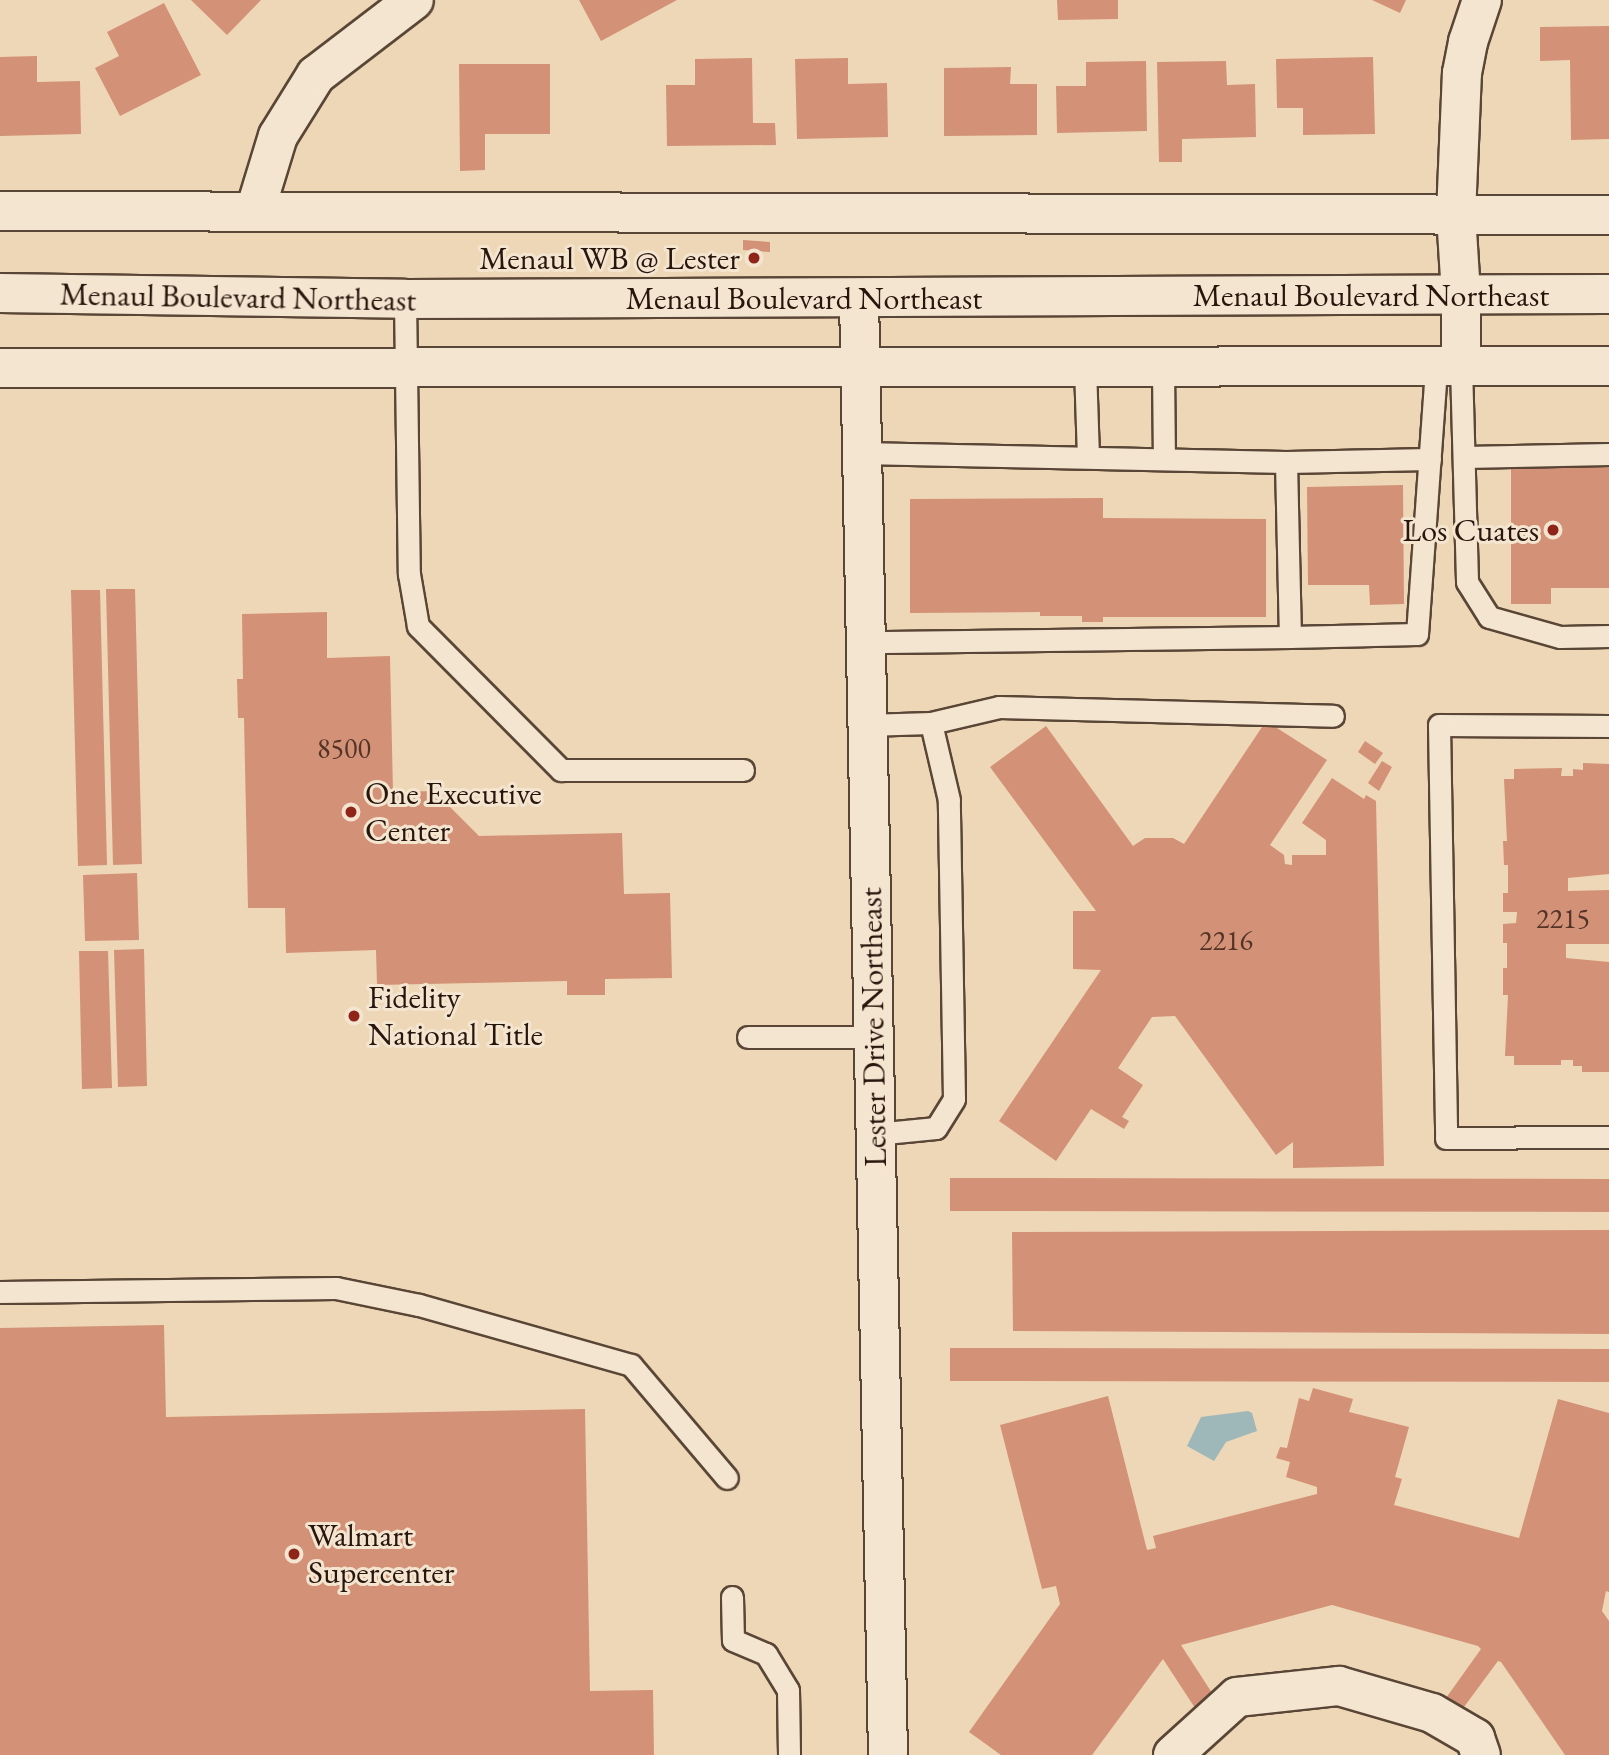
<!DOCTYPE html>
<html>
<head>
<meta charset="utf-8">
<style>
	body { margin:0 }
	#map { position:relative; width:1609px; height:1755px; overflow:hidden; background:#eed7b6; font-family:"EB Garamond",serif }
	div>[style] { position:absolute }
	.water>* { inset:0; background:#9eb7b9 }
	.building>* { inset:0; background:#d39177 }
	.roads { filter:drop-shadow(2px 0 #5a4636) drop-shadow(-2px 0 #5a4636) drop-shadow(0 2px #5a4636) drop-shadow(0 -2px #5a4636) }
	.service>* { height:21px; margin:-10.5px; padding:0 10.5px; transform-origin:10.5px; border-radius:10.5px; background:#f4e5d0 }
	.minor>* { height:38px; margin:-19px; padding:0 19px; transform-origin:19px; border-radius:19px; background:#f4e5d0 }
	.tertiary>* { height:38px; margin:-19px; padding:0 19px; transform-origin:19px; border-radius:19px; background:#f4e5d0 }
	.secondary>* { height:38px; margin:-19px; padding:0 19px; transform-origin:19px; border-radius:19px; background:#f4e5d0 }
	.dots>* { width:19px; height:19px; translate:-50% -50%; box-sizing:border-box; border:4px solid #f4e5d0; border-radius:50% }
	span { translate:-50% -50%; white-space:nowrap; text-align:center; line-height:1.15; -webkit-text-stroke:6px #f4e5d0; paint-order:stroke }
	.number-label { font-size:28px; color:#533427 }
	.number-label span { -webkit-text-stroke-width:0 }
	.poi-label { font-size:32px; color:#28150c }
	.right { translate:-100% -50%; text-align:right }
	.left { translate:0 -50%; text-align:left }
	.street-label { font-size:32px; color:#28150c }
</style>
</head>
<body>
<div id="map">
	<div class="water">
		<div style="clip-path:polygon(1248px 1411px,1252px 1413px,1257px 1431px,1226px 1442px,1214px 1461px,1187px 1446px,1201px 1417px)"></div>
	</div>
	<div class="building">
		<div style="clip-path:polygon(191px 0,261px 0,227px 35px)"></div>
		<div style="clip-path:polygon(579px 0,677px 0,601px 41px)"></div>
		<div style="clip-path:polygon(1057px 0,1118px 0,1118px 19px,1058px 20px)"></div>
		<div style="clip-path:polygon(1372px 0,1406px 0,1400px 13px)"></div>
		<div style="clip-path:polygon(164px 3px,201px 75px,120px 116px,95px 68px,119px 56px,107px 32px)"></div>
		<div style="clip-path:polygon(1609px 26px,1609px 139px,1571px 140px,1570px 60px,1540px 61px,1540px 27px)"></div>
		<div style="clip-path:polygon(37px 56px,37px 82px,80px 81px,81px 134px,0 136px,0 57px)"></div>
		<div style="clip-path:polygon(1373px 57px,1375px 134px,1303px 135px,1303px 108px,1277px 108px,1276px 59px)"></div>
		<div style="clip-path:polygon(752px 58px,753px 123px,775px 123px,776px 145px,667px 146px,666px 85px,695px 85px,695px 59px)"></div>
		<div style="clip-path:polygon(848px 58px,848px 84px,887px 83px,888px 137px,797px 139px,795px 59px)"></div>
		<div style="clip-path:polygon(1146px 61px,1147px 131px,1057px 133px,1056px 86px,1086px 86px,1086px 62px)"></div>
		<div style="clip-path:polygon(1226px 61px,1227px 85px,1255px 84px,1256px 137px,1182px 139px,1182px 162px,1159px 162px,1157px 62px)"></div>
		<div style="clip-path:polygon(459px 64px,550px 64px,550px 134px,485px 134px,485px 170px,460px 171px)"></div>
		<div style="clip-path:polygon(1011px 67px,1010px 84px,1037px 84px,1037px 135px,944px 136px,944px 68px)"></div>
		<div style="clip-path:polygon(743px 240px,770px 242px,770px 252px,743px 250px)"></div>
		<div style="clip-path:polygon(1609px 467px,1609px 588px,1551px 588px,1551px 604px,1511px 604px,1511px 469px)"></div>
		<div style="clip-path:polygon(1403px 485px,1404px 604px,1370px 605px,1369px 585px,1308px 585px,1307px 487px)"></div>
		<div style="clip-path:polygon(1103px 498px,1103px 518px,1266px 519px,1266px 617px,1103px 617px,1103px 622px,1082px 622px,1082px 616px,1040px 616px,1040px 612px,910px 613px,910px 499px)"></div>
		<div style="clip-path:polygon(106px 589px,135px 589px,142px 864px,113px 865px)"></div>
		<div style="clip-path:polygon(71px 590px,100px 590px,107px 865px,78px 866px)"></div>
		<div style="clip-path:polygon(327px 612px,327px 658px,390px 656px,393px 792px,434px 791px,479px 836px,622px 833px,624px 894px,670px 893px,672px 978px,605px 979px,605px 995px,567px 995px,567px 981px,377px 985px,376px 950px,286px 953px,285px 908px,248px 908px,244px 718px,238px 718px,237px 679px,243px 679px,242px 614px)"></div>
		<div style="clip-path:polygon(1266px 721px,1327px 760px,1270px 845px,1284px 855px,1285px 864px,1292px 865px,1292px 855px,1326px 855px,1326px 840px,1302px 823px,1332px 778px,1364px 799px,1366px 795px,1376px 801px,1384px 1166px,1293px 1168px,1293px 1142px,1276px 1155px,1175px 1016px,1152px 1017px,1118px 1068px,1143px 1085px,1122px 1117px,1129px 1121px,1124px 1129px,1091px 1109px,1056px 1161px,999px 1121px,1101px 970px,1073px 969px,1073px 911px,1096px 911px,990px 767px,1046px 726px,1133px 846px,1145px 838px,1173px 838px,1184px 844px)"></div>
		<div style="clip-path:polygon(1365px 741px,1383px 753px,1375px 764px,1358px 752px)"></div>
		<div style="clip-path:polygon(1382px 761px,1392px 767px,1379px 791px,1368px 783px)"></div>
		<div style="clip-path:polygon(1583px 763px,1609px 764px,1609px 874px,1568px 878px,1568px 891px,1609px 890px,1609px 944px,1566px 944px,1566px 958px,1609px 962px,1609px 1072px,1582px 1072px,1582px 1066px,1573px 1066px,1573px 1060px,1561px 1060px,1561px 1065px,1514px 1065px,1514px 1056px,1505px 1056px,1508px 995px,1503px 995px,1503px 968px,1507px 968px,1507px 943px,1503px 943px,1503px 924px,1516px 923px,1517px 912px,1503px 912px,1503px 893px,1508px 893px,1508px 865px,1504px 865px,1503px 841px,1507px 841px,1504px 779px,1514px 779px,1514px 769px,1562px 768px,1561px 776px,1573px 776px,1573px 769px,1583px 770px)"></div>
		<div style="clip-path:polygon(137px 873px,139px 940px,85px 941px,83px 875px)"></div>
		<div style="clip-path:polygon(144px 949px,147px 1086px,118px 1087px,114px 950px)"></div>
		<div style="clip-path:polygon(79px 951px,108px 951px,112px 1088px,82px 1089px)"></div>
		<div style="clip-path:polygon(950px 1178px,1609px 1179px,1609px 1212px,950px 1211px)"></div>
		<div style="clip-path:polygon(1609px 1230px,1609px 1334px,1013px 1331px,1012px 1232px)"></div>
		<div style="clip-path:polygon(164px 1325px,166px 1417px,585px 1409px,590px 1691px,653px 1690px,654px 1755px,0 1755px,0 1328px)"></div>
		<div style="clip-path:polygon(950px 1348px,1609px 1349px,1609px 1382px,950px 1381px)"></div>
		<div style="clip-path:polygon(1313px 1388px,1353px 1399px,1349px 1412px,1409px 1427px,1395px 1477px,1402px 1479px,1394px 1505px,1519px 1538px,1558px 1399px,1609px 1413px,1609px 1592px,1606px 1591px,1602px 1611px,1609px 1621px,1609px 1755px,1565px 1755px,1501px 1662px,1498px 1661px,1461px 1711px,1446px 1698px,1481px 1649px,1478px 1646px,1332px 1605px,1181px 1645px,1214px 1696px,1195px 1708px,1163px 1659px,1092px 1755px,1001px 1755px,969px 1732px,1060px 1604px,1056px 1586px,1042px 1589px,1000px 1425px,1108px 1396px,1147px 1550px,1156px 1548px,1153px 1536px,1317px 1494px,1317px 1487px,1286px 1477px,1290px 1462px,1276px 1458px,1280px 1447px,1287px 1448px,1299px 1398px,1309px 1401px)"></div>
	</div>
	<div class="roads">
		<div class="service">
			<div style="left:405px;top:299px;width:275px;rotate:89.2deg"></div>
			<div style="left:409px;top:574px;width:53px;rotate:80.2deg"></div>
			<div style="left:418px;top:626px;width:203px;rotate:45.2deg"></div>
			<div style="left:561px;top:770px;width:182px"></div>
			<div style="left:1461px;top:366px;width:216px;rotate:88.4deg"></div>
			<div style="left:1467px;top:582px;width:41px;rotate:57.8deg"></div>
			<div style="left:1489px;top:617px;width:74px;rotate:15.7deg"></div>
			<div style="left:1560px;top:637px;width:49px;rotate:-1.2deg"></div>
			<div style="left:1085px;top:367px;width:90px;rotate:88.1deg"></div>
			<div style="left:1163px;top:368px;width:91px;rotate:89.4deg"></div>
			<div style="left:861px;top:453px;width:425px;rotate:1.2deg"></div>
			<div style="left:1286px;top:462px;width:175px;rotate:88.7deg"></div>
			<div style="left:1290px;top:637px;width:425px;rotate:179.3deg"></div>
			<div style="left:1465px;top:457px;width:144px;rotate:-1.2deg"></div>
			<div style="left:1286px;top:462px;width:144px;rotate:-1.2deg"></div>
			<div style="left:1290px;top:637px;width:127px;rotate:-1.4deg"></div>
			<div style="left:1417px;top:634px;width:269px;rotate:-85.9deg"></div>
			<div style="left:866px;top:725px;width:65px;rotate:-1.8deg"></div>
			<div style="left:931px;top:723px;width:70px;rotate:-13.2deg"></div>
			<div style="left:999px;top:707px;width:334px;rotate:1.5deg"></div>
			<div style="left:1609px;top:726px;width:170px;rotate:-179.7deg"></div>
			<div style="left:1439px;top:725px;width:413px;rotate:89deg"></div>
			<div style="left:1446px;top:1138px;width:163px;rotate:-0.4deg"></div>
			<div style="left:748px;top:1037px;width:125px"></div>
			<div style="left:875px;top:1134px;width:61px;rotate:-5.6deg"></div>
			<div style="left:936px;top:1128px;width:34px;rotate:-58deg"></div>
			<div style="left:954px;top:1099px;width:299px;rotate:-91deg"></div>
			<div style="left:949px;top:800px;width:79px;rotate:-103.2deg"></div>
			<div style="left:0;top:1292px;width:336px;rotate:-0.7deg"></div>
			<div style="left:336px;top:1288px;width:85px;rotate:11.6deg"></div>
			<div style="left:419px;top:1305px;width:220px;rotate:15.8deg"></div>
			<div style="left:631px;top:1365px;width:148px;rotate:49.7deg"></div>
			<div style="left:732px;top:1597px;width:43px;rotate:88.7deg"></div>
			<div style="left:733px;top:1640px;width:36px;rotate:23deg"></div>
			<div style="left:766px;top:1654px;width:42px;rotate:58.6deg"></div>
			<div style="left:788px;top:1690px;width:65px;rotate:89.1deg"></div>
		</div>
		<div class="minor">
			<div style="left:0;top:211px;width:1609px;rotate:0.14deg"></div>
			<div style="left:255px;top:211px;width:78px;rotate:-73deg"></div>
			<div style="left:278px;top:136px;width:72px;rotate:-58.1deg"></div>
			<div style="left:316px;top:75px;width:123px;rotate:-37.4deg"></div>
			<div style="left:1461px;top:366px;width:72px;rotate:-90deg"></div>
			<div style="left:1461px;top:294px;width:79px;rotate:-93.6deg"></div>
			<div style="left:1456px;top:215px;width:142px;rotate:-87.6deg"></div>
			<div style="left:1462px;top:73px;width:32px;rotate:-79deg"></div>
			<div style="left:1468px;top:42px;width:44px;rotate:-71.6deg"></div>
			<div style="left:1173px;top:1755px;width:86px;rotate:-42.2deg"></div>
			<div style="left:1237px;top:1697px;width:103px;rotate:-6.2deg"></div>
			<div style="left:1339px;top:1686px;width:97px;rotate:16.2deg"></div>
			<div style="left:1432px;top:1713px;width:50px;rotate:30.2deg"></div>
			<div style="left:1475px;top:1738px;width:18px;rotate:71deg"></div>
		</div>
		<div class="tertiary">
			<div style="left:859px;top:298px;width:1457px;rotate:88.86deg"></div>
		</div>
		<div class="secondary">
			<div style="left:0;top:293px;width:405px;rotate:0.8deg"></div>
			<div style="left:405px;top:299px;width:1204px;rotate:-0.24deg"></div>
			<div style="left:0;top:368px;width:1609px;rotate:-0.07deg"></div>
		</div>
	</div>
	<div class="dots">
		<div style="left:754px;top:258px;background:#8f2418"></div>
		<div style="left:1553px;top:530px;background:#8f2418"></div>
		<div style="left:351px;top:812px;background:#8f2418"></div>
		<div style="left:354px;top:1016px;background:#8f2418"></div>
		<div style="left:294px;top:1554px;background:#8f2418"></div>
	</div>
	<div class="number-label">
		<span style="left:344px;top:748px">8500</span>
		<span style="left:1563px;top:918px">2215</span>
		<span style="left:1226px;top:940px">2216</span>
	</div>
	<div class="poi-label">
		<span class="right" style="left:740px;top:258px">Menaul WB @ Lester</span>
		<span class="right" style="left:1539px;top:530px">Los Cuates</span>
		<span class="left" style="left:365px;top:812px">One Executive<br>Center</span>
		<span class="left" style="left:368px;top:1016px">Fidelity<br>National Title</span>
		<span class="left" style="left:308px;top:1554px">Walmart<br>Supercenter</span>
	</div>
	<div class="street-label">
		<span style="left:1371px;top:295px">Menaul Boulevard Northeast</span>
		<span style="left:238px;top:297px;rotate:1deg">Menaul Boulevard Northeast</span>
		<span style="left:804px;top:298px">Menaul Boulevard Northeast</span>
		<span style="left:873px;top:1027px;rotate:-91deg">Lester Drive Northeast</span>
	</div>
</div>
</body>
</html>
